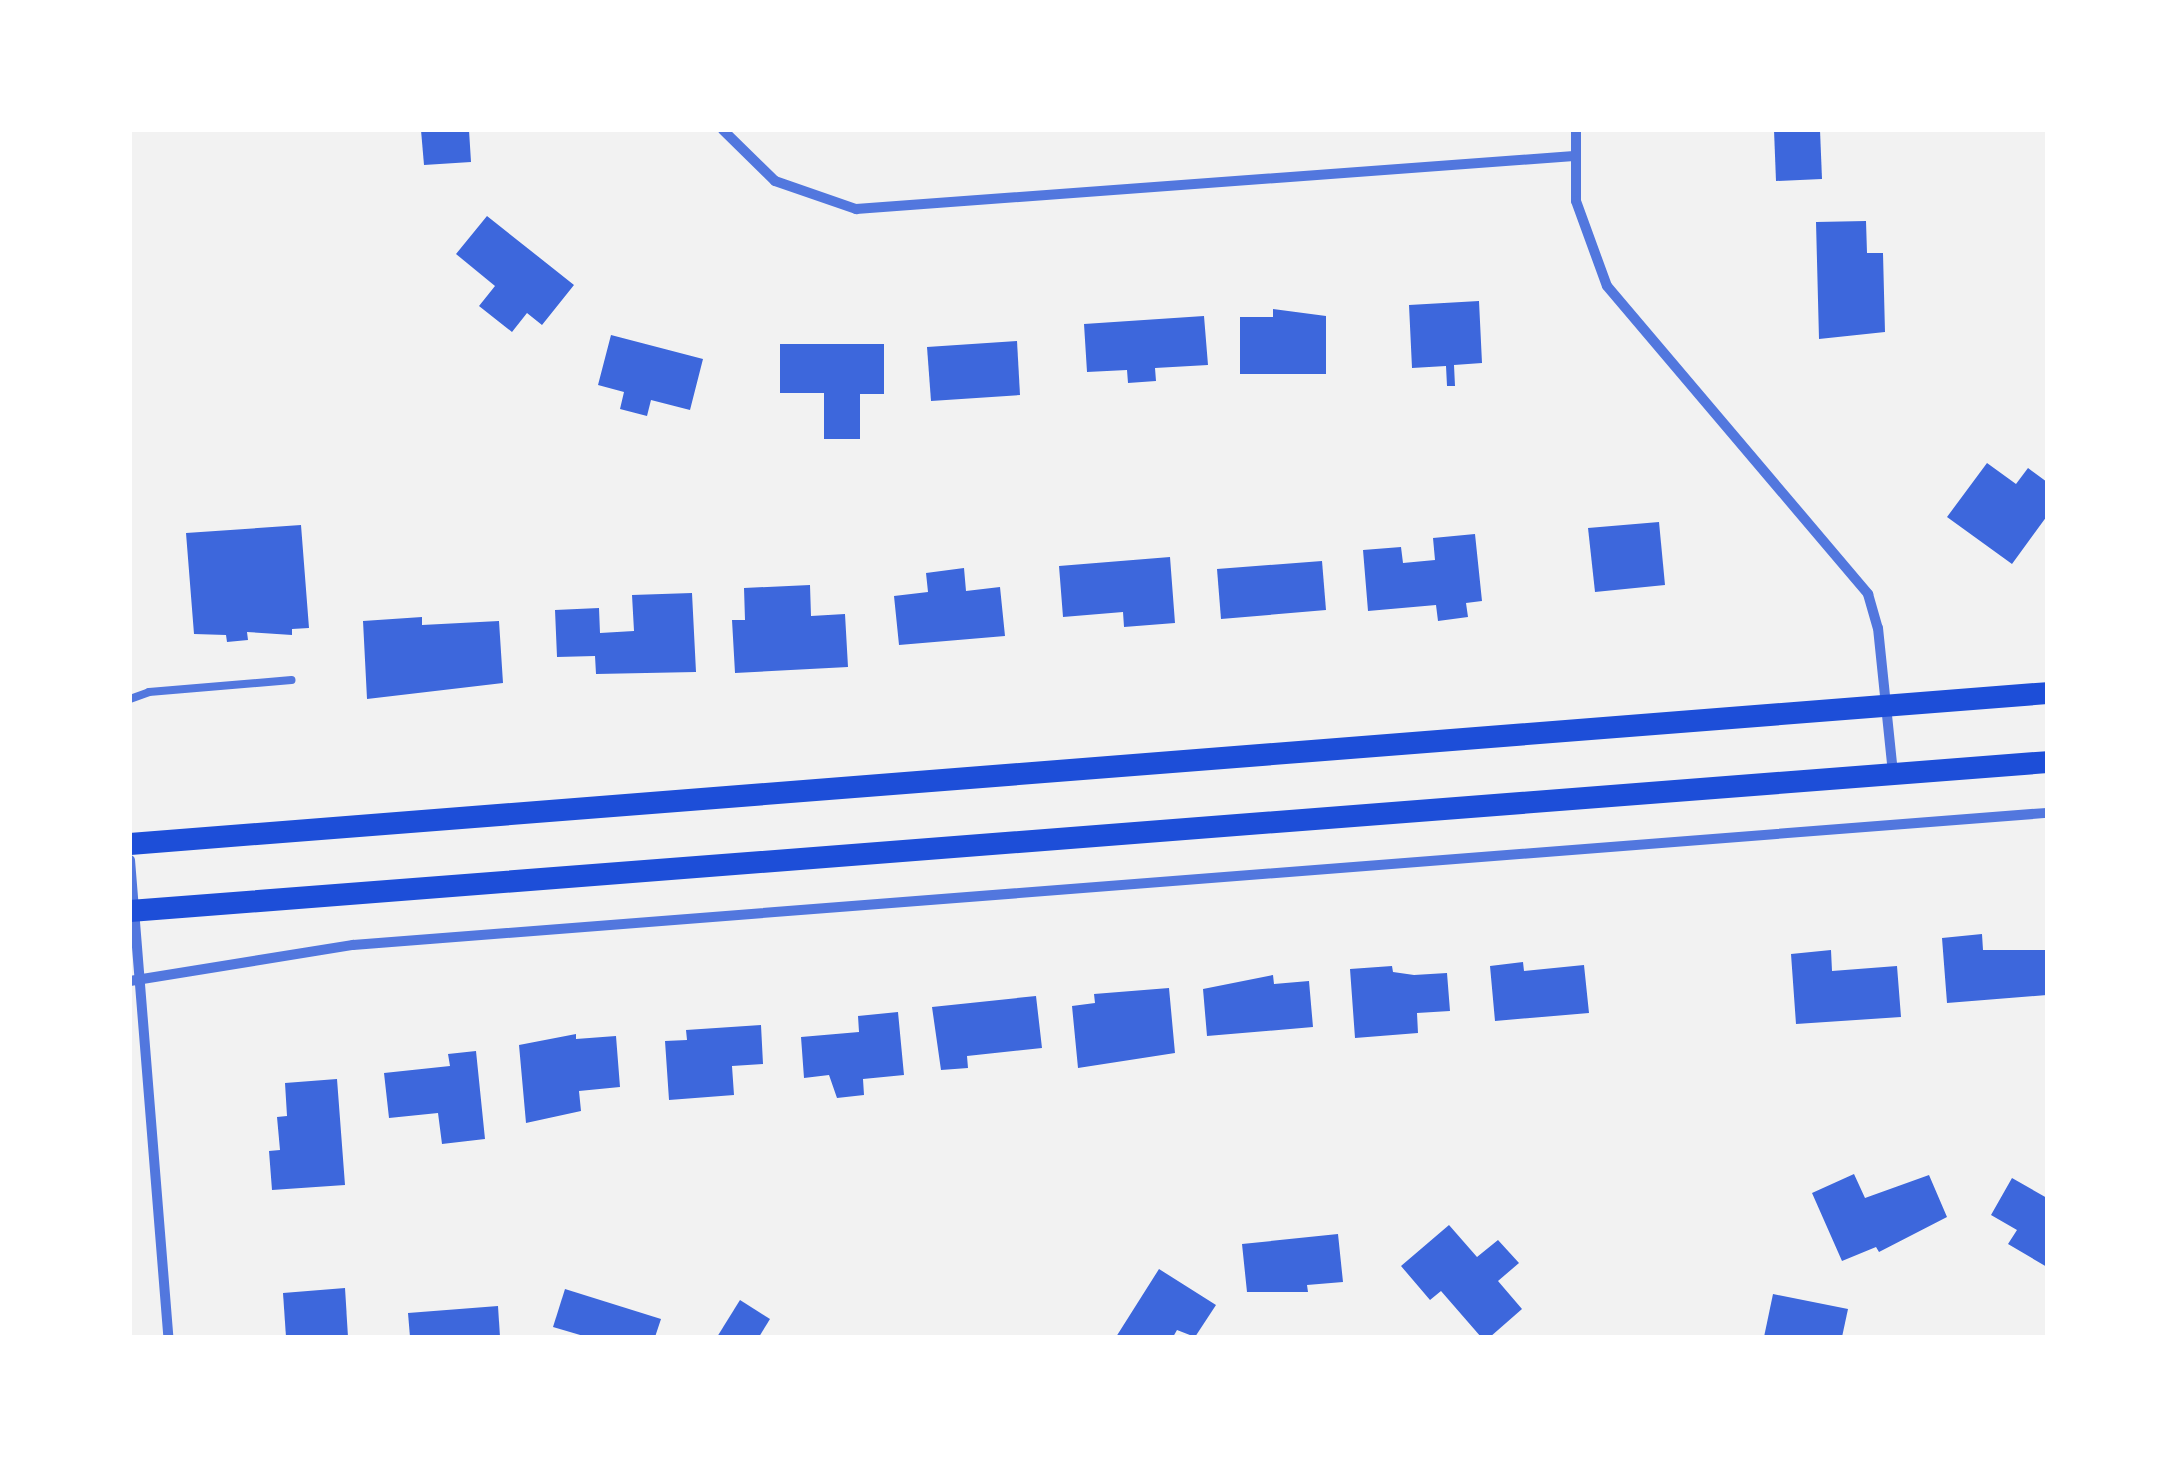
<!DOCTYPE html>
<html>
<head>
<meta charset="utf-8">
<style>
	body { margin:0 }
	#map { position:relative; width:2177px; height:1467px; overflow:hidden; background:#f2f2f2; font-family:Barlow,sans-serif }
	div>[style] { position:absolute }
	.building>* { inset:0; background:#3d67dc }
	.service>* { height:8px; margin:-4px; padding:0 4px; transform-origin:4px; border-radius:4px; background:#5277de }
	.minor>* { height:10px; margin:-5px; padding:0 5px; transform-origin:5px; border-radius:5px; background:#5277de }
	.primary>* { height:22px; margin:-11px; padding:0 11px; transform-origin:11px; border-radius:11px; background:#1d4ed8 }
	span { translate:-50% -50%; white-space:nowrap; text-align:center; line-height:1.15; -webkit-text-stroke:9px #fff; paint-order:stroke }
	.frame { position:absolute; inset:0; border:132px solid #fff; pointer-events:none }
</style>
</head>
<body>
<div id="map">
	<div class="building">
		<div style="clip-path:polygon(421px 130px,469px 130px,471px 162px,424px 165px)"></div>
		<div style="clip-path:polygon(1774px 130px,1820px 130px,1822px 179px,1776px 181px)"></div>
		<div style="clip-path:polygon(487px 216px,574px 285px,542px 325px,527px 313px,512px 332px,479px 306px,495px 286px,456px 254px)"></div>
		<div style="clip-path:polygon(1866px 221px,1867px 253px,1883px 253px,1885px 332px,1819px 339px,1816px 222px)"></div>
		<div style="clip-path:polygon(1479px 301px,1482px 363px,1454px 365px,1455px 386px,1447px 386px,1446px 366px,1412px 368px,1409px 305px)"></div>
		<div style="clip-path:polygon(1273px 309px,1326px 316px,1326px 374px,1240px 374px,1240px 317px,1273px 317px)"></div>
		<div style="clip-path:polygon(1204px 316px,1208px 365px,1155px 368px,1156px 381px,1128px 383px,1127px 370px,1087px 372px,1084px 324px)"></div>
		<div style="clip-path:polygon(611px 335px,703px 359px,690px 410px,651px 400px,647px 416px,620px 409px,624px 392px,598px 385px)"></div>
		<div style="clip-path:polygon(1017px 341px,1020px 395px,931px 401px,927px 347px)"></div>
		<div style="clip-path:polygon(780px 344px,884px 344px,884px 394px,860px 394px,860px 439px,824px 439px,824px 393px,780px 393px)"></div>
		<div style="clip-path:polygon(1987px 463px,2016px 484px,2028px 468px,2047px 482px,2047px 516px,2012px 564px,1947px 517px)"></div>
		<div style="clip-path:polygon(1659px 522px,1665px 585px,1595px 592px,1588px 528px)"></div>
		<div style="clip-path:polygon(301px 525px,309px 628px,292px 629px,292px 635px,247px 632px,248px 640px,227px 642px,226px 635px,194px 634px,186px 533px)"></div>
		<div style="clip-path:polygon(1475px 534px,1482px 601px,1466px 603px,1468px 617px,1438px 621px,1436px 605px,1368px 611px,1363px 550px,1401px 547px,1403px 563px,1435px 560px,1433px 538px)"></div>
		<div style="clip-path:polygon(1170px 557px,1175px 623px,1124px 627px,1123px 612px,1063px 617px,1059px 566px)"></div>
		<div style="clip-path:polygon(1322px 561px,1326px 610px,1221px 619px,1217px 569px)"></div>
		<div style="clip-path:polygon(964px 568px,966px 591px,1000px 587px,1005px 636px,899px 645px,894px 596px,928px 592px,926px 573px)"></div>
		<div style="clip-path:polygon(810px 585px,811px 616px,845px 614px,848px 667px,735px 673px,732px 620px,745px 620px,744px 588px)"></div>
		<div style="clip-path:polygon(692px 593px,696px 672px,596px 674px,595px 656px,557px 657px,555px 610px,599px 608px,600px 633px,634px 631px,632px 595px)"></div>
		<div style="clip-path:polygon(422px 617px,422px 625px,499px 621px,503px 683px,367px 699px,363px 621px)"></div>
		<div style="clip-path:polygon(1982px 934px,1983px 950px,2047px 950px,2047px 995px,1947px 1003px,1942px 938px)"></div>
		<div style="clip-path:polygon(1831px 950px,1832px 971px,1897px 966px,1901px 1017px,1796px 1024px,1791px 954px)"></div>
		<div style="clip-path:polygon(1523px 962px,1524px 971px,1584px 965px,1589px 1013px,1495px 1021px,1490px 966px)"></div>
		<div style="clip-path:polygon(1392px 966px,1393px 972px,1414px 975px,1447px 973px,1450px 1011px,1417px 1013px,1418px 1033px,1355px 1038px,1350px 969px)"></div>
		<div style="clip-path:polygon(1273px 975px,1274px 984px,1309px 981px,1313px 1027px,1207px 1036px,1203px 989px)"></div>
		<div style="clip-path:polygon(1169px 988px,1175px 1053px,1078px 1068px,1072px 1006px,1095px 1003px,1094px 994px)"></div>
		<div style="clip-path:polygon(1036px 996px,1042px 1048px,967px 1056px,968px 1068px,941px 1070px,932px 1007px)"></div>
		<div style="clip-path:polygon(898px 1012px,904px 1075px,863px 1079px,864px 1095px,837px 1098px,829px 1075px,804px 1078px,801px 1037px,859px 1032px,858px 1016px)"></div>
		<div style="clip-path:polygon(761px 1025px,763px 1064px,732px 1066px,734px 1095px,669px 1100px,665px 1041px,687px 1040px,686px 1030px)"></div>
		<div style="clip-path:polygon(576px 1034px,576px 1039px,616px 1036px,620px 1087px,579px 1091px,581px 1111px,526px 1123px,519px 1045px)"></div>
		<div style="clip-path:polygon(476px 1051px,485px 1139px,442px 1144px,438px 1113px,389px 1118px,384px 1073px,450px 1066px,448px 1054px)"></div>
		<div style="clip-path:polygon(337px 1079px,345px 1185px,272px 1190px,269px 1151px,280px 1150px,277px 1117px,287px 1116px,285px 1083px)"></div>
		<div style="clip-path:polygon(1854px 1174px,1865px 1198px,1929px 1175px,1947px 1217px,1879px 1252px,1876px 1247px,1842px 1261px,1812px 1193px)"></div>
		<div style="clip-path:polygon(2012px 1178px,2047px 1198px,2047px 1267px,2008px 1244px,2017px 1230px,1991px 1215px)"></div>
		<div style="clip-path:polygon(1449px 1225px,1477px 1257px,1498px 1240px,1519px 1263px,1498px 1281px,1522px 1309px,1490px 1337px,1481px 1337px,1441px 1291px,1430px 1300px,1401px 1266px)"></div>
		<div style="clip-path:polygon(1338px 1234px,1343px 1282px,1307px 1285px,1308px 1292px,1247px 1292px,1242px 1244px)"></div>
		<div style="clip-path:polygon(1159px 1269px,1216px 1305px,1195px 1337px,1177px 1330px,1173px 1337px,1116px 1337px)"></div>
		<div style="clip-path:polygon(345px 1288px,348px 1337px,286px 1337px,283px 1293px)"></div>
		<div style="clip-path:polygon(565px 1289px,661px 1319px,655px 1337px,587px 1337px,553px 1327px)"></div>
		<div style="clip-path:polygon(1773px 1294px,1848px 1309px,1842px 1337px,1764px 1337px)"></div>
		<div style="clip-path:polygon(740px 1300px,770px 1319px,759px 1337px,717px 1337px)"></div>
		<div style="clip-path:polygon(498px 1306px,500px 1337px,410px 1337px,408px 1313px)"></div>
	</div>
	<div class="service">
		<div style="left:130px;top:699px;width:20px;rotate:-20deg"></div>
		<div style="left:149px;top:692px;width:143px;rotate:-4.8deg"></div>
	</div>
	<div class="minor">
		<div style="left:723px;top:130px;width:73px;rotate:44.4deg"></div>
		<div style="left:775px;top:181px;width:86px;rotate:19.1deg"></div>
		<div style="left:856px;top:209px;width:720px;rotate:-4.22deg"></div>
		<div style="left:1576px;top:130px;width:71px;rotate:90deg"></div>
		<div style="left:1576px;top:201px;width:90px;rotate:70deg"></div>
		<div style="left:1607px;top:286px;width:404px;rotate:49.7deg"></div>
		<div style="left:1868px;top:594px;width:35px;rotate:74deg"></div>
		<div style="left:1878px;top:628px;width:145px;rotate:84.1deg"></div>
		<div style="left:130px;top:860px;width:479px;rotate:85.4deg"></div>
		<div style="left:130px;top:981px;width:226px;rotate:-9.2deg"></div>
		<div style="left:353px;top:945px;width:1699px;rotate:-4.46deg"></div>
	</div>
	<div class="primary">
		<div style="left:130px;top:844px;width:1923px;rotate:-4.5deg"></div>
		<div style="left:130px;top:911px;width:1923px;rotate:-4.44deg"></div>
	</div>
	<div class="frame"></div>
</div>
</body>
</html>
